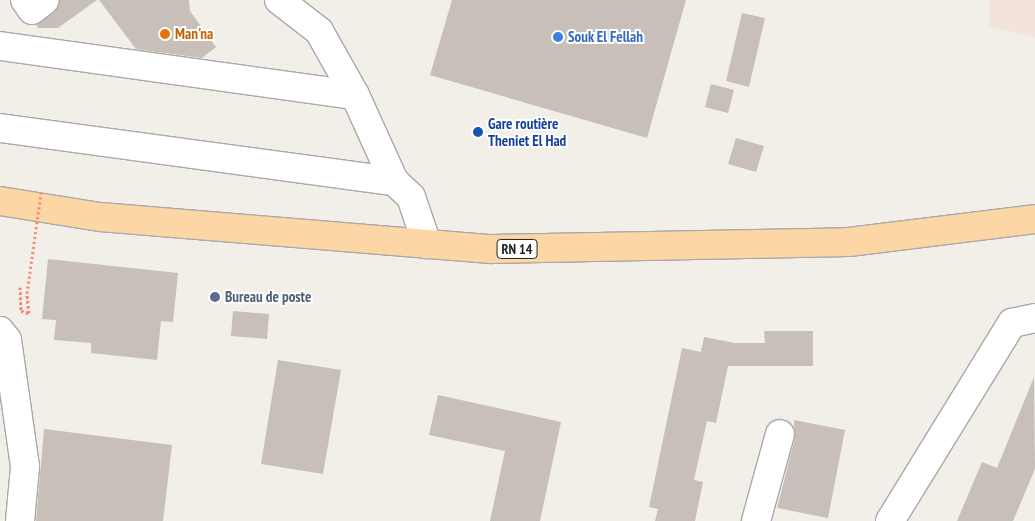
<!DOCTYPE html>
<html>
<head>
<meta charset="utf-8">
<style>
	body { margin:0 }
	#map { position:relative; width:1035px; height:521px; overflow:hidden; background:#f2efe9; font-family:"PT Sans Narrow",sans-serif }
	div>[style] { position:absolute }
	.military>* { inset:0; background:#f3e3dd }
	.building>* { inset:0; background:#c7bfb8 }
	.path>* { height:3px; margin-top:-1.5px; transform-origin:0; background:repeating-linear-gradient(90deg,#fa8072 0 2.5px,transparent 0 5px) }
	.roads { filter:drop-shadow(1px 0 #a9a9a9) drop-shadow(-1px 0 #a9a9a9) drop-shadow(0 1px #a9a9a9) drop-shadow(0 -1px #a9a9a9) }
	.minor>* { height:28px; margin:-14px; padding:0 14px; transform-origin:14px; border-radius:14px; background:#fff }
	.major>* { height:28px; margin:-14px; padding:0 14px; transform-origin:14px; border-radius:14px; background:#fcd6a4 }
	.path-bridge>* { height:3px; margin-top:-1.5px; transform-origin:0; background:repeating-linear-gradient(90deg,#fa8072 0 2.5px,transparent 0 5px) }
	.dots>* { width:14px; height:14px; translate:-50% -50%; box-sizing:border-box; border:2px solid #fff; border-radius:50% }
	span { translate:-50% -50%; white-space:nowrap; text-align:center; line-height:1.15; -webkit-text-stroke:4px #fff; paint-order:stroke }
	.shield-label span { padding:1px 4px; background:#fff; border:1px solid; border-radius:4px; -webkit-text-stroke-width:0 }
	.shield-label { font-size:14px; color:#222; font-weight:700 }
	.food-label { font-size:15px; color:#c56008; font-weight:700 }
	.left { translate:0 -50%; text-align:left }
	.shop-label { font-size:15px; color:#366cbe; font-weight:700 }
	.transit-label { font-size:15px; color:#164399; font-weight:700 }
	.service-label { font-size:15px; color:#4e5e75; font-weight:700 }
</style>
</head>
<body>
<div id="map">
	<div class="military">
		<div style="clip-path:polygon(989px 0,1035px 0,1035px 37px,989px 27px)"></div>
	</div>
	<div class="building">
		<div style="clip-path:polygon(60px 0,97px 0,58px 28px,38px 28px,36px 25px,55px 12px)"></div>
		<div style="clip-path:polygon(99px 0,189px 0,190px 11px,216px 47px,202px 58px,136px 49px)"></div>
		<div style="clip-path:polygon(452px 0,686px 0,647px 138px,430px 75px)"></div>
		<div style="clip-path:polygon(742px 13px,765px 18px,749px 87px,726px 81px)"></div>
		<div style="clip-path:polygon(711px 84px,734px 90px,728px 113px,705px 107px)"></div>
		<div style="clip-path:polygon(736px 138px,764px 146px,756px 172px,728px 164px)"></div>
		<div style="clip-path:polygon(48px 259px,178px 273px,173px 322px,161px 321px,157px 360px,91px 353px,91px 343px,54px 340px,56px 320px,42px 319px)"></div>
		<div style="clip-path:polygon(233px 311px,269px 314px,267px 339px,231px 336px)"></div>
		<div style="clip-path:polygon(764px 331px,813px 331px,813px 366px,728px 366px,716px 423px,707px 421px,694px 480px,703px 482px,695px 521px,655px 521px,658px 509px,649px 507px,682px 348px,701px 352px,704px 337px,735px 343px,765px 343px)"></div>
		<div style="clip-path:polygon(278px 360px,341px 370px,323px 474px,261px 464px)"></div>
		<div style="clip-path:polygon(1034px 377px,1035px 469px,1013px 521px,957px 521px,982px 462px,997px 468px)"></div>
		<div style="clip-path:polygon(438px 395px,561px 422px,540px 521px,490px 521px,505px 451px,429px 435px)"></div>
		<div style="clip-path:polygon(794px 420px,845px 430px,828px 518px,777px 508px,795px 438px)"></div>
		<div style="clip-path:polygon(44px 429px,172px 445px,163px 521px,36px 521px)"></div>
	</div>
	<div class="path">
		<div style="left:20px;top:287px;width:24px;rotate:88deg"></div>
		<div style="left:21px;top:311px;width:8px;rotate:14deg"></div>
		<div style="left:29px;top:313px;width:20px;rotate:-96deg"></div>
	</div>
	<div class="roads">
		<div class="minor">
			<div style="left:25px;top:0;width:12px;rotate:55deg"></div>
			<div style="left:32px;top:10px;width:16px;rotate:-38deg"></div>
			<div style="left:279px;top:0;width:51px;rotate:37.8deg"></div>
			<div style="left:319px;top:31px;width:73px;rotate:60.6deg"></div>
			<div style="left:0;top:46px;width:358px;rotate:7.9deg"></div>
			<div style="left:355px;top:95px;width:94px;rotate:65.6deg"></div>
			<div style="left:394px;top:181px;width:23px;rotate:43deg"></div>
			<div style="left:411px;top:197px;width:50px;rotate:71.2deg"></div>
			<div style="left:0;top:128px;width:398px;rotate:7.7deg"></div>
			<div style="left:0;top:331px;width:11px;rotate:52deg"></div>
			<div style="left:7px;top:340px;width:128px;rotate:81.9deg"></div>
			<div style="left:25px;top:467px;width:54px;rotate:95.3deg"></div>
			<div style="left:756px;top:521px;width:90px;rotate:-74.6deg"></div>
			<div style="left:890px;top:521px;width:233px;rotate:-58.4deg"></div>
			<div style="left:1012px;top:323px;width:24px;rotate:-12deg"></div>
		</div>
		<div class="major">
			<div style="left:0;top:201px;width:101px;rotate:9.1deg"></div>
			<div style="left:100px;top:217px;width:392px;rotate:4.7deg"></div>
			<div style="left:491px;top:249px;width:358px;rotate:-1.1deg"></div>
			<div style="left:849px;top:242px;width:187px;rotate:-7deg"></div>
		</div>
	</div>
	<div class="path-bridge">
		<div style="left:27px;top:293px;width:101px;rotate:-82deg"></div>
	</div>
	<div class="dots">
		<div style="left:165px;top:34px;background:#e8710a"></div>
		<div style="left:558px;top:37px;background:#3f7fe0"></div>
		<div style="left:478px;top:132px;background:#1a4fb4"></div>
		<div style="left:215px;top:297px;background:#5c6f8a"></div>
	</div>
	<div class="shield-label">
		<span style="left:517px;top:249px">RN 14</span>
	</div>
	<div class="food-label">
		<span class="left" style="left:175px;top:34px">Man'na</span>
	</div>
	<div class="shop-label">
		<span class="left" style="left:568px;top:37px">Souk El Fellah</span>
	</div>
	<div class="transit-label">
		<span class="left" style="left:488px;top:132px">Gare routière<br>Theniet El Had</span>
	</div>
	<div class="service-label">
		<span class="left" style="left:225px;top:297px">Bureau de poste</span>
	</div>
</div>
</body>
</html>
